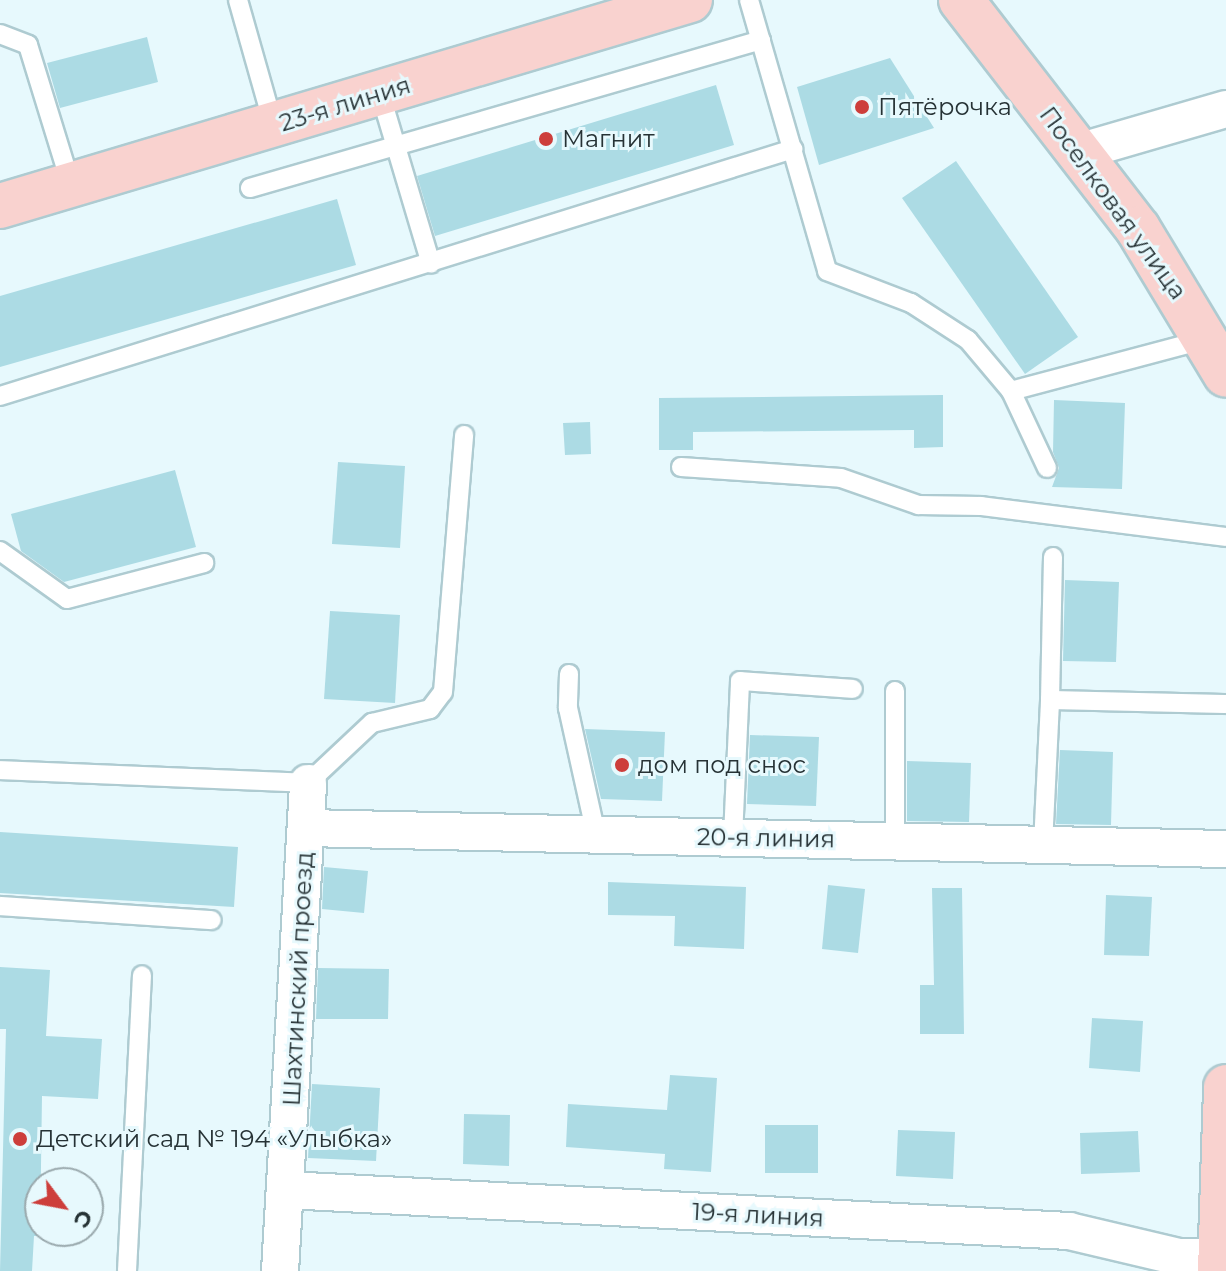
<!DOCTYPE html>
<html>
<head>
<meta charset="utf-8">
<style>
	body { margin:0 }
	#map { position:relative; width:1226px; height:1271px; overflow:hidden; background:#e7f9fd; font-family:Montserrat,sans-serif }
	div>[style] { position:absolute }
	.building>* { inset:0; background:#acdbe4 }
	.roads { filter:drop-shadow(2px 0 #aecbd1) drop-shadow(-2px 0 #aecbd1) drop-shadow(0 2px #aecbd1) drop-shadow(0 -2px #aecbd1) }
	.lane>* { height:18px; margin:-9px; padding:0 9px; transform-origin:9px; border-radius:9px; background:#fff }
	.street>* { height:36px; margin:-18px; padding:0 18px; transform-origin:18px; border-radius:18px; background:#fff }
	.secondary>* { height:44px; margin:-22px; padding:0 22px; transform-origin:22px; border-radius:22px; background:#f9d2cf }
	.dots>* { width:22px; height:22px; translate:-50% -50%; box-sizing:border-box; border:4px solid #e7f9fd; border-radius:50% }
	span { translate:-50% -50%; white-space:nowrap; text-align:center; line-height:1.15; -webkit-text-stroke:6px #e7f9fd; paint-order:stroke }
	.street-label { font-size:24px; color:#263235 }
	.poi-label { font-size:24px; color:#263235 }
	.left { translate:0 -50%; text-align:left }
	.north { position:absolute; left:24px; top:1167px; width:80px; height:80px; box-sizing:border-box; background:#e7f9fd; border:2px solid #9aa9ad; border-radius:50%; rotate:122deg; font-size:22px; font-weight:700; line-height:32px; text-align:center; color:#263235 }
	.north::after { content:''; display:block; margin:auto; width:28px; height:36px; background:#cd3e3b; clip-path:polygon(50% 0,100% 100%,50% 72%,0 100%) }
</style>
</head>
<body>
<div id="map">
	<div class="building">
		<div style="clip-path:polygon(147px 37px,158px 82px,60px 108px,47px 63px)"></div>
		<div style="clip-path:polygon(890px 58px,934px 128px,819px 165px,797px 87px)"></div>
		<div style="clip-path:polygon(716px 85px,734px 145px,435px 236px,417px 176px)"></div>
		<div style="clip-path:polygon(956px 161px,1078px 337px,1025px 374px,902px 198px)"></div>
		<div style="clip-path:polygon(337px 199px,356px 265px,0 367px,0 296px)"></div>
		<div style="clip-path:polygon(943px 395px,943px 447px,914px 448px,914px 430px,693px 432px,693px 450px,659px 450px,659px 398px)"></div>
		<div style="clip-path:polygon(1054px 400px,1125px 403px,1122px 489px,1052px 487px,1059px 468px,1053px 452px)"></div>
		<div style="clip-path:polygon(590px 422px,591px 454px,565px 455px,563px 423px)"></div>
		<div style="clip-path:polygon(338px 462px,405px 466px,400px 548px,332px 544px)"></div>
		<div style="clip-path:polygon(175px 470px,196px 547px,64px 582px,21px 551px,11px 514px)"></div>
		<div style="clip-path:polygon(1065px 580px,1119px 582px,1116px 662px,1063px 661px)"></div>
		<div style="clip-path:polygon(330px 611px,400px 615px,395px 703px,324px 699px)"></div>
		<div style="clip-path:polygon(585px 729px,665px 732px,662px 801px,601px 799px)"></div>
		<div style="clip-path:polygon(750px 735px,819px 737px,816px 806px,747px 804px)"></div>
		<div style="clip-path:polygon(1060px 750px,1113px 752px,1111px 825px,1056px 824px)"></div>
		<div style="clip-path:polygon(907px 761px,971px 763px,969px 822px,907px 821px)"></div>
		<div style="clip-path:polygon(0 832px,238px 847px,234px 907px,0 893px)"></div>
		<div style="clip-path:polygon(324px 867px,368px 871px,364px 913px,322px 909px)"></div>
		<div style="clip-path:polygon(608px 882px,746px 887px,744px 949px,674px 946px,675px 916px,608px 915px)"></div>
		<div style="clip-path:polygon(828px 885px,865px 889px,858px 953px,822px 949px)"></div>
		<div style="clip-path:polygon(932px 888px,962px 888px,964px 1034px,920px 1034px,920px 985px,934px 985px)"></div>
		<div style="clip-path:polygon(1106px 895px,1152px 897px,1149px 956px,1104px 955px)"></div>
		<div style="clip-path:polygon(0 967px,50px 970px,46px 1036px,102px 1039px,98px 1099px,42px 1096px,40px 1236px,34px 1236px,32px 1271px,0 1271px,6px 1029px,0 1029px)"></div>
		<div style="clip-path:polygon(318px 968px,389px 969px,388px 1019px,316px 1019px)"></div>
		<div style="clip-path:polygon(1092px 1018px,1143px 1021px,1140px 1072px,1089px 1068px)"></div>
		<div style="clip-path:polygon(670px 1075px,717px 1078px,711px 1172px,664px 1169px,665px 1154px,566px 1147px,568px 1104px,667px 1110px)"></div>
		<div style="clip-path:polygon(312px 1084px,380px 1088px,376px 1161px,308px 1158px)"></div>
		<div style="clip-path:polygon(464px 1114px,510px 1115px,509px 1166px,463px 1164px)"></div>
		<div style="clip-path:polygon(765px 1125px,818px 1125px,818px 1173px,765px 1173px)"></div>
		<div style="clip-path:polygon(898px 1130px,955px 1132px,953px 1179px,896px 1176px)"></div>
		<div style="clip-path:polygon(1138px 1131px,1140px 1172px,1081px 1174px,1080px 1133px)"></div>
	</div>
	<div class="roads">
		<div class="lane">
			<div style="left:238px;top:0;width:129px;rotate:74.2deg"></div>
			<div style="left:749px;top:0;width:282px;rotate:73.9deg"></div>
			<div style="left:827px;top:271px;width:90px;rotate:20.9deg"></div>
			<div style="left:911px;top:303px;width:68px;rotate:33deg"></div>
			<div style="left:968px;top:340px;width:67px;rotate:49.9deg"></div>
			<div style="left:1011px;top:391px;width:85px;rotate:64.9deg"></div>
			<div style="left:0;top:34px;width:30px;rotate:21deg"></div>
			<div style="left:28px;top:45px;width:146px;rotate:72.9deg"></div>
			<div style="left:380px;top:93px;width:178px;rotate:73.4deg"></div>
			<div style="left:250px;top:188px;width:532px;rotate:-16.15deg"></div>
			<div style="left:1011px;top:391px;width:202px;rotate:-14.9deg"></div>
			<div style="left:0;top:396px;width:831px;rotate:-17.3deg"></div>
			<div style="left:681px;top:467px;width:160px;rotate:3.9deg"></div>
			<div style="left:841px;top:478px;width:82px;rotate:19.3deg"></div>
			<div style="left:918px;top:505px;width:63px;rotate:0.9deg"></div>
			<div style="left:981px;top:506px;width:247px;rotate:7.2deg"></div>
			<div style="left:0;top:551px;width:82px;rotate:35.6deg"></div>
			<div style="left:67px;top:599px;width:142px;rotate:-14.7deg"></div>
			<div style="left:1053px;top:557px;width:143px;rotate:91.2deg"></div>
			<div style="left:1050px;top:700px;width:176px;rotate:1.3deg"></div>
			<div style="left:569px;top:674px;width:34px;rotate:92deg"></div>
			<div style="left:568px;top:708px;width:129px;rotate:77.5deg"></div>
			<div style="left:0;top:770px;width:308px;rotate:2.4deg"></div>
			<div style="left:308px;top:783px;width:88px;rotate:-43.2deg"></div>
			<div style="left:372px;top:723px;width:60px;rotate:-13.6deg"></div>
			<div style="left:430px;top:709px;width:21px;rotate:-53deg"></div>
			<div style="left:443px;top:692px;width:258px;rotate:-85.3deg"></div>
			<div style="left:733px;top:837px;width:156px;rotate:-87.4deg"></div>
			<div style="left:740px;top:681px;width:113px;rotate:4deg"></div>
			<div style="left:895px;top:841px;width:150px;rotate:-90deg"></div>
			<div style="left:1043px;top:845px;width:145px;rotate:-87.2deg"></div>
			<div style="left:0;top:906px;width:212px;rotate:3.8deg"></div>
			<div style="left:127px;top:1271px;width:296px;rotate:-87.1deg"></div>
		</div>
		<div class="street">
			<div style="left:1078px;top:152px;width:154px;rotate:-16.2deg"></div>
			<div style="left:306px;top:828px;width:920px;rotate:1.31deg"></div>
			<div style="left:287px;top:1190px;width:783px;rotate:3deg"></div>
			<div style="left:1069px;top:1231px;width:113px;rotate:13.3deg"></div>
			<div style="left:1179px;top:1257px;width:47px"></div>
			<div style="left:280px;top:1271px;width:489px;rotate:-86.7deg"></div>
		</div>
		<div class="secondary">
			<div style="left:961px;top:0;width:289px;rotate:52.3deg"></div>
			<div style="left:1138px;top:229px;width:170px;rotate:58.9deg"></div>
			<div style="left:0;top:206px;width:720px;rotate:-16.62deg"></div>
			<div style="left:1220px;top:1271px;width:184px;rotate:-88.1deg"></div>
		</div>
	</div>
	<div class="dots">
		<div style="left:862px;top:107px;background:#cd3e3b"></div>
		<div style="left:546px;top:139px;background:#cd3e3b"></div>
		<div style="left:622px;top:765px;background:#cd3e3b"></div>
		<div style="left:20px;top:1139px;background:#cd3e3b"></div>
	</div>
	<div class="street-label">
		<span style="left:345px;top:104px;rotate:-17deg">23-я линия</span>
		<span style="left:1113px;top:203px;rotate:54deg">Поселковая улица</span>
		<span style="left:766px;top:838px;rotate:1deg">20-я линия</span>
		<span style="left:298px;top:979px;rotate:-87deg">Шахтинский проезд</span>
		<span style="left:758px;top:1215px;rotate:3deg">19-я линия</span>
	</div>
	<div class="poi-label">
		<span class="left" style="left:878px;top:107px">Пятёрочка</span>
		<span class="left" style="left:562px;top:139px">Магнит</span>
		<span class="left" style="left:638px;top:765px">дом под снос</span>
		<span class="left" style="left:36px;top:1139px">Детский сад № 194 «Улыбка»</span>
	</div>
	<div class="north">С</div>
</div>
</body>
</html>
